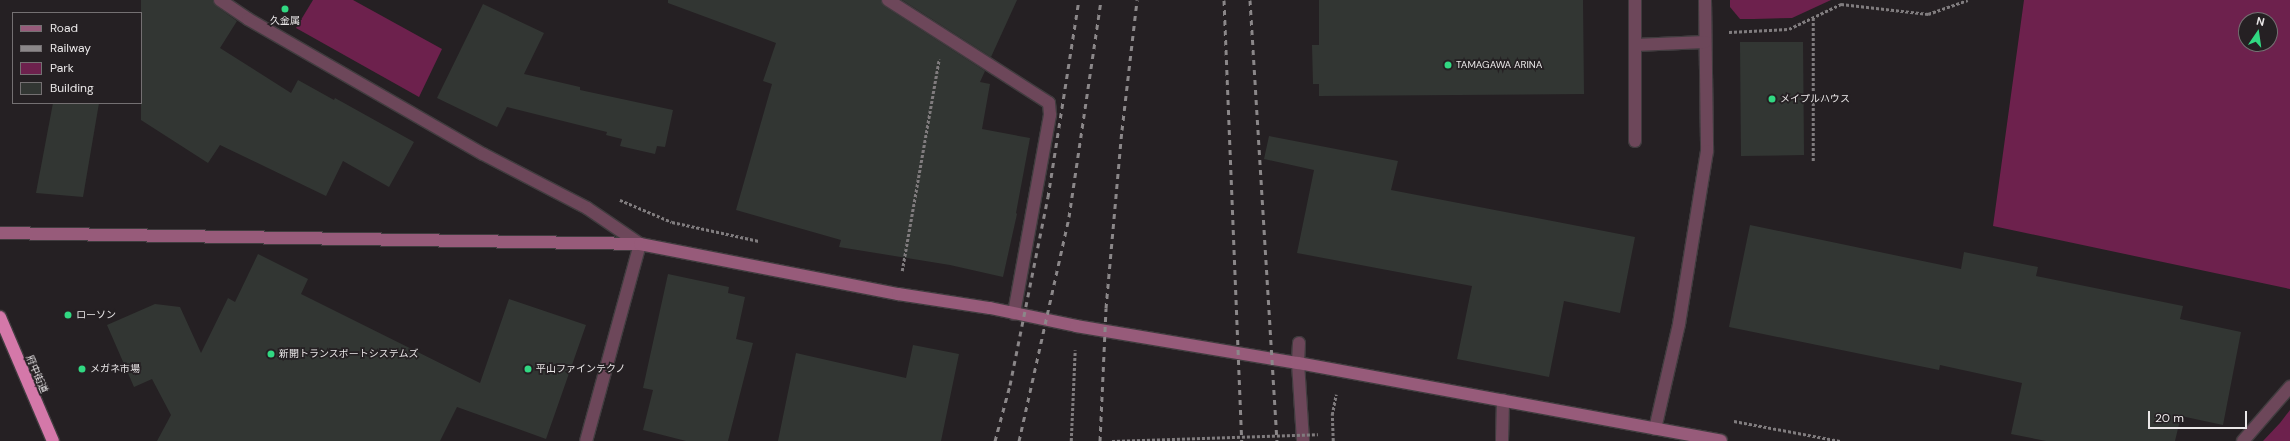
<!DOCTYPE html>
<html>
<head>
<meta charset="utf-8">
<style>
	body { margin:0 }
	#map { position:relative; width:2290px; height:441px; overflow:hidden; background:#252023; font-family:"DM Sans","Noto Sans JP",sans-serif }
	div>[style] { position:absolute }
	.green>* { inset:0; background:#6d214d }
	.building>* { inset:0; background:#323633 }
	.path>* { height:2.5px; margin-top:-1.25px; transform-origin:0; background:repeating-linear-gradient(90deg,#807c7e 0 3px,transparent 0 5px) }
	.roads { filter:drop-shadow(1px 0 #413c3f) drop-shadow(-1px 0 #413c3f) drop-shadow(0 1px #413c3f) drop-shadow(0 -1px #413c3f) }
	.lane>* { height:12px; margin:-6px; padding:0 6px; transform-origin:6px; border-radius:6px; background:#6d475a }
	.street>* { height:12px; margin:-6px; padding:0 6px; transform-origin:6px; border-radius:6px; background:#6d475a }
	.secondary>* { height:12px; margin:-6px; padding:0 6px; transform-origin:6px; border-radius:6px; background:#975b7a }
	.highway>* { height:12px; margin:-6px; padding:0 6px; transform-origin:6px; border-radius:6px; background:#d478a9 }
	.rail>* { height:3px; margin-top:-1.5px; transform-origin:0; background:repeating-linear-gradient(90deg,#8b8789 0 5px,transparent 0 10px) }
	.path-bridge>* { height:2.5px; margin-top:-1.25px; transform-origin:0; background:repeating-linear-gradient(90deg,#807c7e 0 3px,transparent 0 5px) }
	.dots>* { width:11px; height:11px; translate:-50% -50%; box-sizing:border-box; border:2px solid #252023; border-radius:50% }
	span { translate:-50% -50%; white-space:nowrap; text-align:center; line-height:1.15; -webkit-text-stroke:3.5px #252023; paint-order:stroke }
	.poi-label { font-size:10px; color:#eae7e8 }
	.left { translate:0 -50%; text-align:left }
	.street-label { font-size:10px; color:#eae7e8 }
	.legend { position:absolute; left:12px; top:12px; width:130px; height:92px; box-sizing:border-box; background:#252023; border:1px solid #747072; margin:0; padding:5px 7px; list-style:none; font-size:12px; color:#eae7e8 }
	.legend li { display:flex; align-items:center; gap:8px; height:20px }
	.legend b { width:20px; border:1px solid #747072 }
	.north { position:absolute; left:2238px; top:12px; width:40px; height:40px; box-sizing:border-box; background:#252023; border:1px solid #747072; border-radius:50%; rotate:13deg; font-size:11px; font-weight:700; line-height:16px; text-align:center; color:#eae7e8 }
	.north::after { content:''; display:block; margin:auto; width:14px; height:18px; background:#31d882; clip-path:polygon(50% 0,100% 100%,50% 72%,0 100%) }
	.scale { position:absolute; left:2148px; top:411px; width:99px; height:18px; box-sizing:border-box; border:2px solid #eae7e8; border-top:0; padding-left:5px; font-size:12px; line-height:14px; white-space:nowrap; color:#eae7e8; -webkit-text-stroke:3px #252023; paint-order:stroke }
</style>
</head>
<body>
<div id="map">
	<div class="green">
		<div style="clip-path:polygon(313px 0,353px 0,442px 49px,419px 97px,296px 28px)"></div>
		<div style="clip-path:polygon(1730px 0,1831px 0,1792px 18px,1754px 19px,1740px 19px,1730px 7px)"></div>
		<div style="clip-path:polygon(evenodd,2024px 0,2290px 0,2290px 289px,1993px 226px,2024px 0,2246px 20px,2270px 20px,2270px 44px,2246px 44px,2246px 20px)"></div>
		<div style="clip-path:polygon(2290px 410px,2290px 441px,2263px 441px,2280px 423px)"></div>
	</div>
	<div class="building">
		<div style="clip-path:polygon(141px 0,213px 0,216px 6px,237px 21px,220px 48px,291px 93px,298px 80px,334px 100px,335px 98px,414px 142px,389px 187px,343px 161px,326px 196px,220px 145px,208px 163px,141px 120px)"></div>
		<div style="clip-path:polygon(668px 0,881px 0,884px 6px,985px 71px,980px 82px,990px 84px,982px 129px,1030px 138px,1016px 213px,1017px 214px,1003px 277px,950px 265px,839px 247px,841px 240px,736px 210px,772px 84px,763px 81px,776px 43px,668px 3px)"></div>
		<div style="clip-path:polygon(902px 0,1017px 0,991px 57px)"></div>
		<div style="clip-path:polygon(1319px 0,1583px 0,1584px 94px,1319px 96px,1319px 84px,1313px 84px,1312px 45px,1319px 45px)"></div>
		<div style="clip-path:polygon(483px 4px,544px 33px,524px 74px,580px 87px,580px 90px,673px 110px,665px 147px,657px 146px,655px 154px,620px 146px,622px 139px,606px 135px,607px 132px,507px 107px,497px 127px,437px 98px)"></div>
		<div style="clip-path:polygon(1740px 42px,1803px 42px,1804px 155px,1741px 156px)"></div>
		<div style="clip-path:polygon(53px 103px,99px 103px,83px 197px,36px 193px)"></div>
		<div style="clip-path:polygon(1269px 136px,1398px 161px,1391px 190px,1635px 237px,1620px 313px,1564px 301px,1549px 377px,1457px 359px,1472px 286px,1297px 253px,1314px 170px,1264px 159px)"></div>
		<div style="clip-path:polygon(1750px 225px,1961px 269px,1964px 252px,2038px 267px,2036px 276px,2183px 306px,2180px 319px,2241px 332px,2223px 425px,2181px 416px,2175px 441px,2046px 441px,2011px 434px,2022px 383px,1940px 365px,1939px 370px,1729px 327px)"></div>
		<div style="clip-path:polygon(258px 254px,308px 279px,301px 294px,480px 383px,509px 299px,586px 325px,546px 439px,457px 407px,440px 441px,157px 441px,171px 415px,152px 379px,134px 387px,107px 325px,155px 304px,180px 307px,201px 353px,228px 298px,235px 302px)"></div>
		<div style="clip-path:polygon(668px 274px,729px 287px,728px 293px,745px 297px,736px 339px,753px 343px,728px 441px,686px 441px,643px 430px,653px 390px,643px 388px)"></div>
		<div style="clip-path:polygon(913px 345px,959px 354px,941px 441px,778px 441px,796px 353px,906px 378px)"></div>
	</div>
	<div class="path">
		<div style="left:1729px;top:32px;width:60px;rotate:-2.9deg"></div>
		<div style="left:1789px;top:29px;width:58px;rotate:-25.7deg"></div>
		<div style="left:1841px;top:4px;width:88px;rotate:6.6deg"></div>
		<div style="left:1928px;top:14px;width:42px;rotate:-19.3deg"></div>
		<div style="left:1813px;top:98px;width:17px;rotate:3deg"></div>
		<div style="left:1813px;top:161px;width:144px;rotate:-90deg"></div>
		<div style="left:620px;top:200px;width:56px;rotate:22.9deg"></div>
		<div style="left:672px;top:222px;width:89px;rotate:12.3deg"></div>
		<div style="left:902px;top:271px;width:215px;rotate:-80.1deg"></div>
		<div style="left:1734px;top:421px;width:108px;rotate:10.7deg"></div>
		<div style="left:1071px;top:441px;width:91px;rotate:-87.5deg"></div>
		<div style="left:1333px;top:441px;width:26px;rotate:-92deg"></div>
		<div style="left:1332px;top:415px;width:21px;rotate:-79deg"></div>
	</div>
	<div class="roads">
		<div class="lane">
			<div style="left:1705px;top:0;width:151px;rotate:89.2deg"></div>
			<div style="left:1635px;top:45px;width:70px;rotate:-2.5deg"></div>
			<div style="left:1635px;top:141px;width:141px;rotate:-90deg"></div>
			<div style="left:1502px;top:441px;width:41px;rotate:-88.6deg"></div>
		</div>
		<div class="street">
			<div style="left:220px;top:0;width:34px;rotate:34deg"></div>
			<div style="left:248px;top:19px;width:271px;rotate:29.9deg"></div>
			<div style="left:483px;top:154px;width:117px;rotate:27.4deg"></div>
			<div style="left:587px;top:208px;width:64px;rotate:34.2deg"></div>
			<div style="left:640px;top:244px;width:204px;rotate:105.3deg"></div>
			<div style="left:888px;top:0;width:191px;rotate:32.6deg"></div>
			<div style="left:1049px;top:103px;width:12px;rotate:85deg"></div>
			<div style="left:1050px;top:115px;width:202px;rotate:100.3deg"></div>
			<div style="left:1299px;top:343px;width:20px;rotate:93deg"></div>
			<div style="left:1298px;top:363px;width:78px;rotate:86.3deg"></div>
			<div style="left:1655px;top:429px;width:108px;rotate:-77.1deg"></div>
			<div style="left:1679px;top:324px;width:175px;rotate:-80.8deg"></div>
			<div style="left:2243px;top:441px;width:72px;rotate:-49deg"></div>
		</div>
		<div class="secondary">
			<div style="left:0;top:233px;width:640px;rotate:0.98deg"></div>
			<div style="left:640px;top:244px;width:263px;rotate:11deg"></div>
			<div style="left:898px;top:294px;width:93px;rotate:8.7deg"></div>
			<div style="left:990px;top:308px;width:88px;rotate:11.8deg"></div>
			<div style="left:1076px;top:326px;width:225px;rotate:9.5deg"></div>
			<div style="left:1298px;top:363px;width:430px;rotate:10.4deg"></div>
		</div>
		<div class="highway">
			<div style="left:0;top:317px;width:135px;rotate:66.9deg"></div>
		</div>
	</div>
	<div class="rail">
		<div style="left:1224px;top:0;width:441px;rotate:87.7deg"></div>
		<div style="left:1250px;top:0;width:442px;rotate:86.5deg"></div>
		<div style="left:995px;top:441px;width:58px;rotate:-75deg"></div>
		<div style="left:1010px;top:385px;width:192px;rotate:-78.6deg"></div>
		<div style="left:1048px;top:197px;width:199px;rotate:-81.1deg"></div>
		<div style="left:1019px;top:441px;width:230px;rotate:-77.4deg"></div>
		<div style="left:1069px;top:217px;width:219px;rotate:-81.6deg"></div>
		<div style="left:1100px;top:441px;width:133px;rotate:-87.4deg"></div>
		<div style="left:1106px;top:308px;width:179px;rotate:-84.9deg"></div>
		<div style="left:1122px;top:130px;width:131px;rotate:-83.4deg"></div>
	</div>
	<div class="path-bridge">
		<div style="left:1112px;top:441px;width:206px;rotate:-1.9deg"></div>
	</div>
	<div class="dots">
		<div style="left:285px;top:9px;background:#31d882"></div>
		<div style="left:1448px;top:65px;background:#31d882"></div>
		<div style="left:1772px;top:99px;background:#31d882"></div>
		<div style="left:68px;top:315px;background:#31d882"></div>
		<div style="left:271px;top:354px;background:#31d882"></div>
		<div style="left:82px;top:369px;background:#31d882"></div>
		<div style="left:528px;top:369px;background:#31d882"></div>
	</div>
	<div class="poi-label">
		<span style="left:285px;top:21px">久金属</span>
		<span class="left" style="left:1456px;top:65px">TAMAGAWA ARINA</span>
		<span class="left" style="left:1780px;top:99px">メイプルハウス</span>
		<span class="left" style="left:76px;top:315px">ローソン</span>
		<span class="left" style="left:279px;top:354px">新開トランスポートシステムズ</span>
		<span class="left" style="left:90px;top:369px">メガネ市場</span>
		<span class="left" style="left:536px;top:369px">平山ファインテクノ</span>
	</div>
	<div class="street-label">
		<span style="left:37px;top:374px;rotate:67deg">府中街道</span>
	</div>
	<ul class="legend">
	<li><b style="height:5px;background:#975b7a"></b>Road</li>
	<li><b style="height:5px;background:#8b8789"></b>Railway</li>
	<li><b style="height:11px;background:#6d214d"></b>Park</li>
	<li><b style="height:11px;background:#323633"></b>Building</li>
	</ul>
	<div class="north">N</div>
	<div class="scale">20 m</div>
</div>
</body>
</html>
